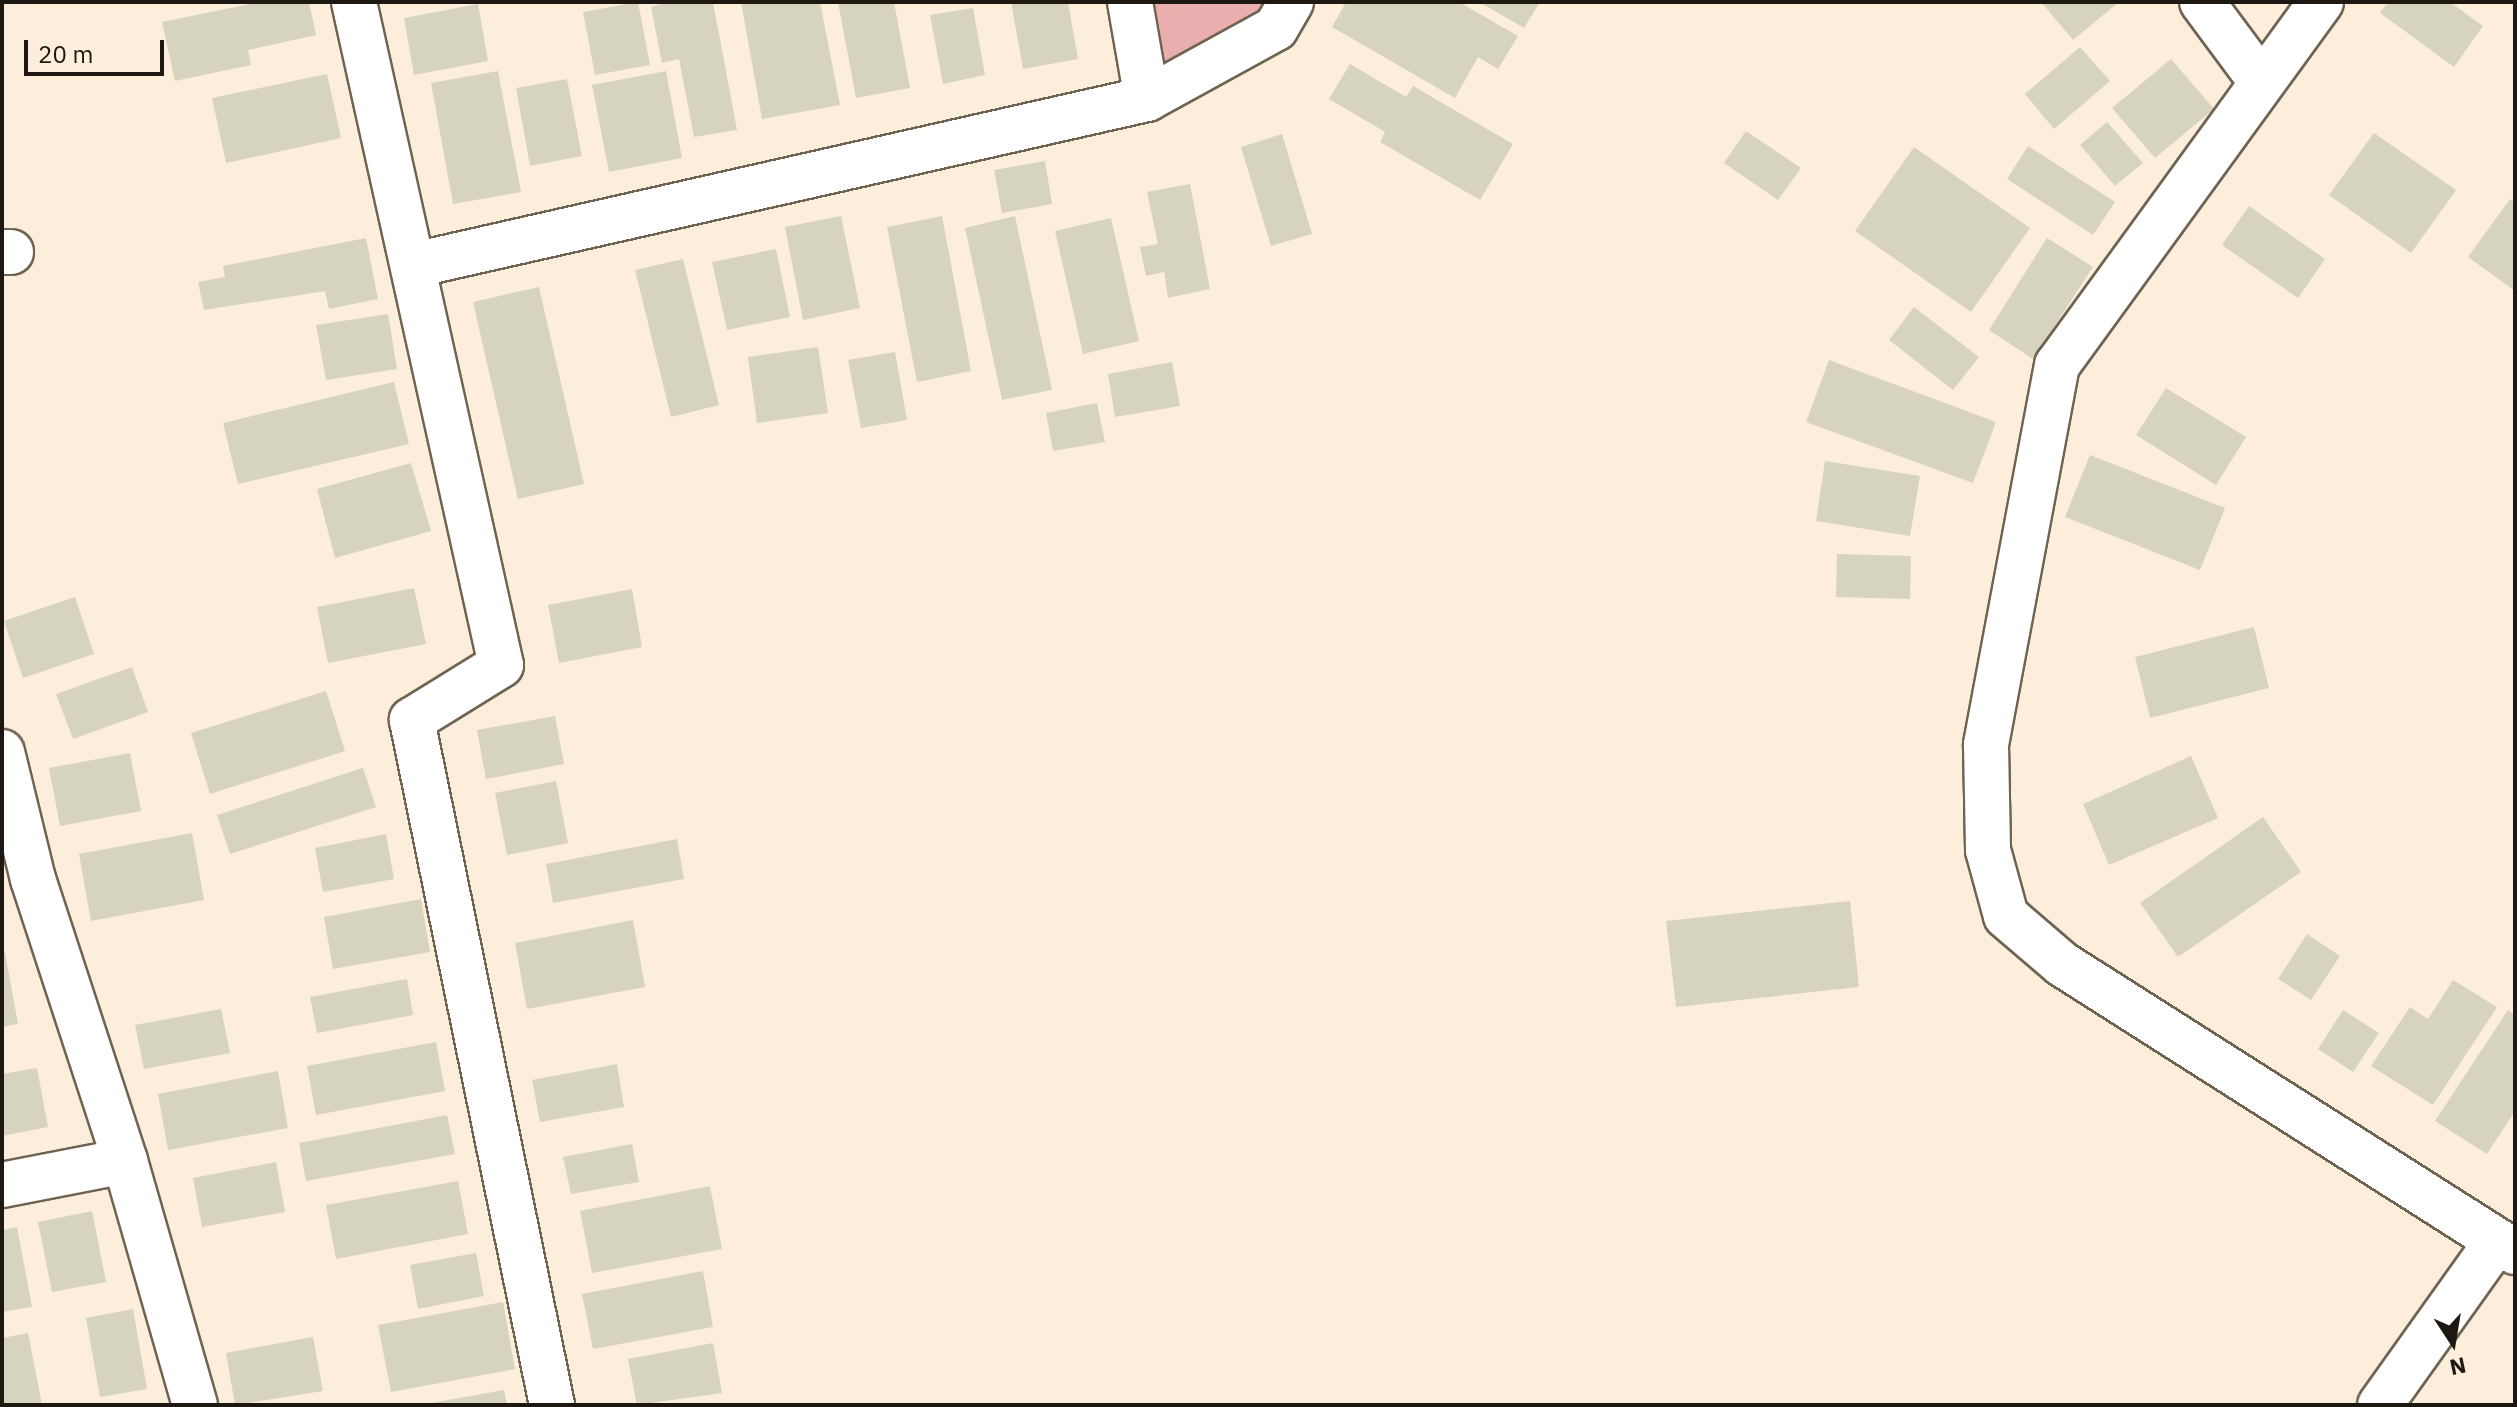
<!DOCTYPE html>
<html>
<head>
<meta charset="utf-8">
<style>
	body { margin:0 }
	#map { position:relative; width:2517px; height:1407px; overflow:hidden; background:#fceedb; font-family:"IBM Plex Sans",sans-serif }
	div>[style] { position:absolute }
	.green>* { inset:0; background:#ebaeae }
	.building>* { inset:0; background:#d6d4bf }
	.roads { filter:drop-shadow(2px 0 #6f6352) drop-shadow(-2px 0 #6f6352) drop-shadow(0 2px #6f6352) drop-shadow(0 -2px #6f6352) }
	.minor>* { height:44px; margin:-22px; padding:0 22px; transform-origin:22px; border-radius:22px; background:#fff }
	span { translate:-50% -50%; white-space:nowrap; text-align:center; line-height:1.15; -webkit-text-stroke:7px #fceedb; paint-order:stroke }
	.frame { position:absolute; inset:0; border:4px solid #1d1811; pointer-events:none }
	.north { position:absolute; left:2413px; top:1303px; width:80px; height:80px; -webkit-text-stroke:6px #fceedb; paint-order:stroke; rotate:168deg; font-size:22px; font-weight:700; line-height:32px; text-align:center; color:#1d1811 }
	.north::after { content:''; display:block; margin:auto; width:28px; height:36px; background:#1d1811; clip-path:polygon(50% 0,100% 100%,50% 72%,0 100%) }
	.scale { position:absolute; left:24px; top:40px; width:140px; height:36px; box-sizing:border-box; border:4px solid #1d1811; border-top:0; padding-left:10px; font-size:24px; line-height:28px; white-space:nowrap; color:#1d1811; -webkit-text-stroke:6px #fceedb; paint-order:stroke }
</style>
</head>
<body>
<div id="map">
	<div class="green">
		<div style="clip-path:polygon(1130px 2px,1291px 2px,1147px 99px)"></div>
	</div>
	<div class="building">
		<div style="clip-path:polygon(260px 2px,309px 2px,316px 35px,248px 50px,251px 65px,175px 81px,162px 22px)"></div>
		<div style="clip-path:polygon(638px 2px,650px 65px,595px 75px,583px 12px)"></div>
		<div style="clip-path:polygon(668px 2px,713px 2px,737px 130px,694px 137px,679px 59px,662px 63px,651px 7px)"></div>
		<div style="clip-path:polygon(741px 2px,820px 2px,840px 105px,762px 119px)"></div>
		<div style="clip-path:polygon(838px 2px,894px 2px,910px 88px,856px 98px)"></div>
		<div style="clip-path:polygon(1011px 2px,1068px 2px,1078px 59px,1023px 69px)"></div>
		<div style="clip-path:polygon(1346px 2px,1459px 2px,1518px 36px,1498px 69px,1478px 57px,1455px 98px,1332px 27px)"></div>
		<div style="clip-path:polygon(1479px 2px,1540px 2px,1524px 28px)"></div>
		<div style="clip-path:polygon(2041px 2px,2119px 2px,2073px 40px)"></div>
		<div style="clip-path:polygon(2388px 2px,2450px 2px,2483px 26px,2454px 67px,2380px 13px)"></div>
		<div style="clip-path:polygon(478px 4px,488px 61px,414px 75px,404px 18px)"></div>
		<div style="clip-path:polygon(973px 8px,985px 75px,943px 84px,930px 15px)"></div>
		<div style="clip-path:polygon(2080px 47px,2110px 81px,2054px 129px,2025px 94px)"></div>
		<div style="clip-path:polygon(2171px 59px,2214px 109px,2155px 158px,2112px 108px)"></div>
		<div style="clip-path:polygon(1350px 64px,1406px 97px,1413px 86px,1513px 144px,1480px 200px,1380px 142px,1385px 132px,1329px 99px)"></div>
		<div style="clip-path:polygon(498px 71px,521px 192px,453px 204px,431px 83px)"></div>
		<div style="clip-path:polygon(666px 71px,682px 158px,609px 172px,592px 85px)"></div>
		<div style="clip-path:polygon(327px 74px,341px 138px,226px 163px,212px 98px)"></div>
		<div style="clip-path:polygon(567px 79px,582px 156px,530px 166px,516px 88px)"></div>
		<div style="clip-path:polygon(2107px 122px,2143px 163px,2115px 186px,2080px 145px)"></div>
		<div style="clip-path:polygon(1746px 131px,1801px 168px,1778px 200px,1724px 163px)"></div>
		<div style="clip-path:polygon(2374px 133px,2456px 190px,2411px 253px,2329px 195px)"></div>
		<div style="clip-path:polygon(1282px 134px,1312px 234px,1271px 246px,1241px 147px)"></div>
		<div style="clip-path:polygon(2028px 146px,2115px 202px,2093px 235px,2007px 179px)"></div>
		<div style="clip-path:polygon(1914px 147px,2030px 228px,1971px 312px,1855px 231px)"></div>
		<div style="clip-path:polygon(1045px 161px,1052px 204px,1002px 213px,994px 170px)"></div>
		<div style="clip-path:polygon(1190px 184px,1210px 289px,1168px 298px,1164px 272px,1146px 276px,1140px 247px,1158px 244px,1147px 192px)"></div>
		<div style="clip-path:polygon(2510px 199px,2515px 202px,2515px 291px,2468px 257px)"></div>
		<div style="clip-path:polygon(2249px 206px,2325px 259px,2298px 298px,2222px 245px)"></div>
		<div style="clip-path:polygon(841px 216px,860px 308px,803px 320px,785px 227px)"></div>
		<div style="clip-path:polygon(942px 216px,971px 371px,917px 382px,887px 227px)"></div>
		<div style="clip-path:polygon(1015px 216px,1052px 390px,1002px 400px,965px 228px)"></div>
		<div style="clip-path:polygon(1111px 218px,1139px 341px,1083px 354px,1055px 231px)"></div>
		<div style="clip-path:polygon(366px 238px,378px 299px,329px 309px,325px 291px,204px 310px,198px 282px,225px 277px,223px 266px)"></div>
		<div style="clip-path:polygon(2047px 238px,2093px 267px,2033px 359px,1989px 330px)"></div>
		<div style="clip-path:polygon(776px 249px,790px 317px,727px 330px,712px 262px)"></div>
		<div style="clip-path:polygon(683px 259px,719px 405px,671px 417px,635px 270px)"></div>
		<div style="clip-path:polygon(539px 287px,584px 484px,518px 499px,473px 302px)"></div>
		<div style="clip-path:polygon(1914px 307px,1979px 357px,1953px 390px,1889px 340px)"></div>
		<div style="clip-path:polygon(388px 314px,397px 369px,326px 380px,316px 325px)"></div>
		<div style="clip-path:polygon(818px 347px,828px 413px,757px 423px,748px 357px)"></div>
		<div style="clip-path:polygon(895px 352px,907px 420px,861px 428px,848px 360px)"></div>
		<div style="clip-path:polygon(1829px 360px,1996px 422px,1973px 483px,1806px 422px)"></div>
		<div style="clip-path:polygon(1172px 362px,1180px 406px,1115px 417px,1108px 374px)"></div>
		<div style="clip-path:polygon(394px 382px,409px 444px,238px 484px,223px 423px)"></div>
		<div style="clip-path:polygon(2166px 388px,2246px 437px,2216px 485px,2136px 435px)"></div>
		<div style="clip-path:polygon(1097px 403px,1105px 442px,1053px 451px,1046px 413px)"></div>
		<div style="clip-path:polygon(2090px 455px,2225px 508px,2200px 570px,2065px 517px)"></div>
		<div style="clip-path:polygon(1825px 461px,1920px 476px,1910px 536px,1816px 521px)"></div>
		<div style="clip-path:polygon(411px 463px,431px 531px,335px 558px,317px 489px)"></div>
		<div style="clip-path:polygon(1837px 554px,1911px 556px,1910px 599px,1836px 597px)"></div>
		<div style="clip-path:polygon(414px 588px,426px 644px,328px 663px,317px 607px)"></div>
		<div style="clip-path:polygon(632px 589px,642px 647px,559px 663px,548px 605px)"></div>
		<div style="clip-path:polygon(75px 597px,94px 654px,23px 678px,4px 621px)"></div>
		<div style="clip-path:polygon(2254px 627px,2269px 688px,2150px 718px,2135px 657px)"></div>
		<div style="clip-path:polygon(132px 667px,148px 712px,73px 739px,56px 694px)"></div>
		<div style="clip-path:polygon(326px 691px,345px 751px,210px 794px,191px 733px)"></div>
		<div style="clip-path:polygon(555px 716px,564px 764px,486px 779px,477px 730px)"></div>
		<div style="clip-path:polygon(130px 753px,141px 811px,60px 826px,49px 768px)"></div>
		<div style="clip-path:polygon(2191px 756px,2218px 818px,2109px 865px,2083px 804px)"></div>
		<div style="clip-path:polygon(363px 768px,376px 807px,230px 854px,217px 815px)"></div>
		<div style="clip-path:polygon(556px 781px,568px 843px,507px 855px,495px 793px)"></div>
		<div style="clip-path:polygon(2263px 817px,2301px 872px,2178px 957px,2140px 903px)"></div>
		<div style="clip-path:polygon(192px 833px,204px 900px,91px 921px,79px 854px)"></div>
		<div style="clip-path:polygon(386px 834px,394px 879px,323px 892px,315px 848px)"></div>
		<div style="clip-path:polygon(677px 839px,684px 879px,553px 903px,546px 864px)"></div>
		<div style="clip-path:polygon(421px 899px,430px 952px,333px 969px,324px 917px)"></div>
		<div style="clip-path:polygon(1850px 901px,1859px 987px,1676px 1007px,1666px 921px)"></div>
		<div style="clip-path:polygon(633px 920px,645px 987px,527px 1009px,515px 943px)"></div>
		<div style="clip-path:polygon(2307px 934px,2340px 956px,2311px 1000px,2278px 979px)"></div>
		<div style="clip-path:polygon(5px 952px,18px 1024px,2px 1027px,2px 953px)"></div>
		<div style="clip-path:polygon(407px 979px,413px 1015px,317px 1033px,310px 997px)"></div>
		<div style="clip-path:polygon(2453px 980px,2497px 1007px,2433px 1105px,2371px 1066px,2410px 1007px,2428px 1019px)"></div>
		<div style="clip-path:polygon(221px 1009px,230px 1053px,144px 1069px,135px 1025px)"></div>
		<div style="clip-path:polygon(2343px 1010px,2379px 1033px,2353px 1072px,2318px 1049px)"></div>
		<div style="clip-path:polygon(2508px 1010px,2515px 1015px,2515px 1111px,2487px 1154px,2435px 1121px)"></div>
		<div style="clip-path:polygon(436px 1042px,445px 1091px,316px 1115px,307px 1066px)"></div>
		<div style="clip-path:polygon(617px 1064px,624px 1107px,540px 1122px,532px 1080px)"></div>
		<div style="clip-path:polygon(37px 1068px,48px 1127px,2px 1136px,2px 1074px)"></div>
		<div style="clip-path:polygon(278px 1071px,288px 1128px,168px 1150px,158px 1094px)"></div>
		<div style="clip-path:polygon(447px 1115px,455px 1154px,306px 1181px,299px 1143px)"></div>
		<div style="clip-path:polygon(632px 1144px,639px 1182px,571px 1194px,563px 1157px)"></div>
		<div style="clip-path:polygon(276px 1162px,285px 1212px,202px 1227px,193px 1178px)"></div>
		<div style="clip-path:polygon(458px 1181px,468px 1234px,336px 1259px,326px 1205px)"></div>
		<div style="clip-path:polygon(710px 1186px,722px 1249px,592px 1273px,580px 1211px)"></div>
		<div style="clip-path:polygon(92px 1211px,106px 1282px,52px 1292px,38px 1222px)"></div>
		<div style="clip-path:polygon(17px 1227px,32px 1307px,2px 1312px,2px 1230px)"></div>
		<div style="clip-path:polygon(476px 1253px,484px 1296px,418px 1309px,410px 1265px)"></div>
		<div style="clip-path:polygon(703px 1271px,713px 1327px,593px 1349px,582px 1294px)"></div>
		<div style="clip-path:polygon(503px 1302px,515px 1369px,391px 1392px,378px 1325px)"></div>
		<div style="clip-path:polygon(133px 1309px,147px 1389px,100px 1397px,86px 1318px)"></div>
		<div style="clip-path:polygon(28px 1333px,42px 1405px,2px 1405px,2px 1338px)"></div>
		<div style="clip-path:polygon(313px 1337px,323px 1391px,235px 1405px,226px 1353px)"></div>
		<div style="clip-path:polygon(713px 1343px,722px 1393px,637px 1405px,628px 1359px)"></div>
		<div style="clip-path:polygon(504px 1390px,507px 1405px,431px 1405px,431px 1403px)"></div>
	</div>
	<div class="roads">
		<div class="minor">
			<div style="left:354px;top:2px;width:679px;rotate:77.5deg"></div>
			<div style="left:501px;top:665px;width:105px;rotate:148.3deg"></div>
			<div style="left:412px;top:720px;width:699px;rotate:78.45deg"></div>
			<div style="left:1130px;top:2px;width:98px;rotate:80.1deg"></div>
			<div style="left:2202px;top:2px;width:97px;rotate:53.4deg"></div>
			<div style="left:2321px;top:2px;width:449px;rotate:126deg"></div>
			<div style="left:2057px;top:365px;width:387px;rotate:100.6deg"></div>
			<div style="left:1986px;top:745px;width:105px;rotate:88.9deg"></div>
			<div style="left:1988px;top:850px;width:68px;rotate:74.7deg"></div>
			<div style="left:2006px;top:916px;width:74px;rotate:40.6deg"></div>
			<div style="left:2062px;top:964px;width:537px;rotate:32.45deg"></div>
			<div style="left:2px;top:252px;width:9px"></div>
			<div style="left:414px;top:265px;width:752px;rotate:-12.76deg"></div>
			<div style="left:1147px;top:99px;width:147px;rotate:-28.8deg"></div>
			<div style="left:1276px;top:28px;width:30px;rotate:-60deg"></div>
			<div style="left:2px;top:752px;width:131px;rotate:76.3deg"></div>
			<div style="left:33px;top:879px;width:297px;rotate:71.9deg"></div>
			<div style="left:125px;top:1161px;width:254px;rotate:74deg"></div>
			<div style="left:2px;top:1185px;width:125px;rotate:-11deg"></div>
			<div style="left:2380px;top:1405px;width:201px;rotate:-54.5deg"></div>
		</div>
	</div>
	<div class="frame"></div>
	<div class="north">N</div>
	<div class="scale">20 m</div>
</div>
</body>
</html>
